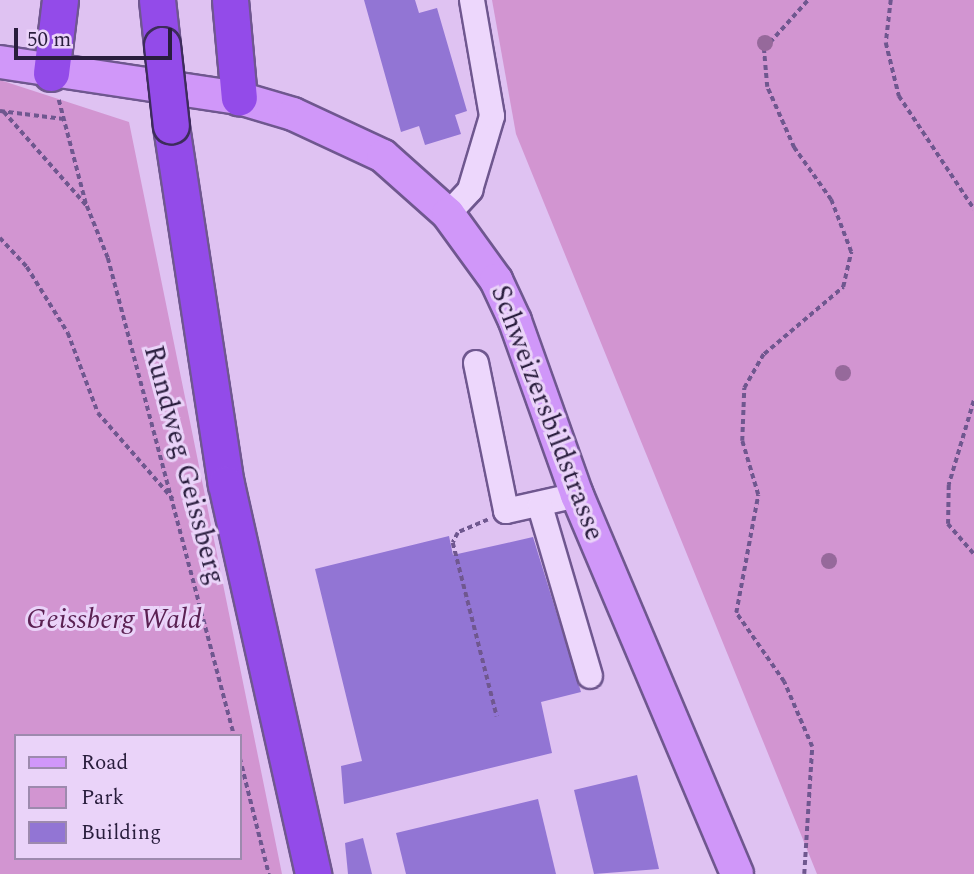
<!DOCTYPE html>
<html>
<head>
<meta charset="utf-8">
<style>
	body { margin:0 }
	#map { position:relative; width:974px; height:874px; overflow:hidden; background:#dfc2f2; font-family:Spectral,serif }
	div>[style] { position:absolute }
	.green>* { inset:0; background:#d295d1 }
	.building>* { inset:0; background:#9275d4 }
	.path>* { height:3.5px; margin-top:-1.75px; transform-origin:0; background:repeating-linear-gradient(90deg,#6f578f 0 5px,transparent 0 8.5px) }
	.roads { filter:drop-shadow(2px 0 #6f578f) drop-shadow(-2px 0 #6f578f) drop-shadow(0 2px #6f578f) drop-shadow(0 -2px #6f578f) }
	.minor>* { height:24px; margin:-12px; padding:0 12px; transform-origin:12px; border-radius:12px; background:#edd7fc }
	.major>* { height:32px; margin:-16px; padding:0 16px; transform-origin:16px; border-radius:16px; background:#d097f9 }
	.highway>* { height:35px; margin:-17.5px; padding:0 17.5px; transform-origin:17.5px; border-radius:17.5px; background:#934be9 }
	.bridges { filter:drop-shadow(2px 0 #3d2c5c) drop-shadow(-2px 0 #3d2c5c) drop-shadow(0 2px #3d2c5c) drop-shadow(0 -2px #3d2c5c) }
	.highway-bridge>* { height:35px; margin:-17.5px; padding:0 17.5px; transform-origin:17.5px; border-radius:17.5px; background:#934be9 }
	.trees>* { width:16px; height:16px; margin:-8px; border-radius:50%; background:#96699b }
	span { translate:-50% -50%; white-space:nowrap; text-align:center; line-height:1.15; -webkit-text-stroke:6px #ead3f9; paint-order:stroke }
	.street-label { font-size:28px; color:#291d3d }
	.park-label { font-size:28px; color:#5b2153; font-style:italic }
	.legend { position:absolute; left:14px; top:734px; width:228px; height:126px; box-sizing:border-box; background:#ead3f9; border:2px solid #9d8aae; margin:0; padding:9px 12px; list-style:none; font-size:21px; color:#291d3d }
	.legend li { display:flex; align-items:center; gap:14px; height:35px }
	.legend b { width:35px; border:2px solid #9d8aae }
	.scale { position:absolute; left:14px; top:28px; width:158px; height:32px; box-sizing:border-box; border:4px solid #291d3d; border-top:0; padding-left:9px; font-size:21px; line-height:24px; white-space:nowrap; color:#291d3d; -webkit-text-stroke:5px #ead3f9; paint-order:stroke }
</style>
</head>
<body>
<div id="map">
	<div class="green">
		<div style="clip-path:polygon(492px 0,974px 0,974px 874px,817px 874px,516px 134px)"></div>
		<div style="clip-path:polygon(evenodd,0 80px,129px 122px,282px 874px,0 874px,0 80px,16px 736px,240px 736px,240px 858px,16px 858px,16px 736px)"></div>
	</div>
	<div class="building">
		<div style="clip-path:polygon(364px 0,415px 0,419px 13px,437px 8px,467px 111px,455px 115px,461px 134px,425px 145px,419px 126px,401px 132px)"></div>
		<div style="clip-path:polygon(449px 536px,453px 555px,533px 537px,581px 692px,541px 702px,552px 753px,344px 804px,341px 766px,362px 761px,315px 569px)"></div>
		<div style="clip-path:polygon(637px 775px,659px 869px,594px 874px,574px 790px)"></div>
		<div style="clip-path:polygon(538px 799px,556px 874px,406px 874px,396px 833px)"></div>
		<div style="clip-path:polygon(363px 838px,372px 874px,348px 874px,345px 843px)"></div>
	</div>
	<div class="path">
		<div style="left:891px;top:0;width:43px;rotate:96.6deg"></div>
		<div style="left:886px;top:43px;width:55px;rotate:76.2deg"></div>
		<div style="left:899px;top:96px;width:136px;rotate:56.4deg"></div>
		<div style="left:59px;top:100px;width:107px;rotate:75.4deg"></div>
		<div style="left:0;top:111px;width:64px;rotate:7.1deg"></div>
		<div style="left:4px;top:112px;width:125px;rotate:48.6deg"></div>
		<div style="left:87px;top:206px;width:56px;rotate:68deg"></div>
		<div style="left:108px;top:258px;width:494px;rotate:75.2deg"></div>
		<div style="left:0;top:238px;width:40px;rotate:47deg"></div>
		<div style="left:27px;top:267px;width:78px;rotate:58.2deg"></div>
		<div style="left:68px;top:333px;width:85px;rotate:69.4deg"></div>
		<div style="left:98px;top:413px;width:114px;rotate:48.9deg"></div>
		<div style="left:974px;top:401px;width:88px;rotate:106.6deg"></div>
		<div style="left:949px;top:485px;width:39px;rotate:91deg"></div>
		<div style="left:948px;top:524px;width:40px;rotate:49deg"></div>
		<div style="left:488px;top:520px;width:33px;rotate:157deg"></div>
		<div style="left:458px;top:533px;width:11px;rotate:117deg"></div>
		<div style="left:453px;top:543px;width:179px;rotate:75.8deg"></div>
		<div style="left:240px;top:758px;width:120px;rotate:76deg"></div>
		<div style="left:804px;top:874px;width:127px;rotate:-86.4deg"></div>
		<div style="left:812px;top:747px;width:71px;rotate:-113.3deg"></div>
		<div style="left:784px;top:682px;width:84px;rotate:-124.8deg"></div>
		<div style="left:736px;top:613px;width:120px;rotate:-79.4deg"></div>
		<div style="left:758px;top:495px;width:56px;rotate:-106.5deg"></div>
		<div style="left:742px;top:441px;width:53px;rotate:-87.8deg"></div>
		<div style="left:744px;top:388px;width:39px;rotate:-60deg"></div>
		<div style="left:764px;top:354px;width:104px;rotate:-40.3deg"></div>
		<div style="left:843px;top:287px;width:36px;rotate:-77deg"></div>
		<div style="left:851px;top:252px;width:56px;rotate:-111deg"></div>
		<div style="left:831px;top:200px;width:64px;rotate:-125.4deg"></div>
		<div style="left:794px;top:148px;width:67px;rotate:-113.9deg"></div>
		<div style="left:767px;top:87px;width:38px;rotate:-95deg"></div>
		<div style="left:764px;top:49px;width:66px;rotate:-48.1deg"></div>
	</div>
	<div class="roads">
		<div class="minor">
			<div style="left:448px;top:214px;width:33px;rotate:-47deg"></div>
			<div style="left:470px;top:190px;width:77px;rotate:-73.4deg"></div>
			<div style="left:492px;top:116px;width:118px;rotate:-99.8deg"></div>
			<div style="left:476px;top:363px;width:151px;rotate:78.5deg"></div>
			<div style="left:506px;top:511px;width:73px;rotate:-12.7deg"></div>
			<div style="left:540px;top:506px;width:177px;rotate:73.6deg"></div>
		</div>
		<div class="major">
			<div style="left:0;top:62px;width:242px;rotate:8.6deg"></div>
			<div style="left:239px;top:98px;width:56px;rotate:16.5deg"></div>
			<div style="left:293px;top:114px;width:99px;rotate:25deg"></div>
			<div style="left:383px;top:156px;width:87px;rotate:41.7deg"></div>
			<div style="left:448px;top:214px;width:82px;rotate:54deg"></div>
			<div style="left:496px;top:280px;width:45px;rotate:65.1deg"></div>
			<div style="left:515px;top:321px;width:185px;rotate:70.4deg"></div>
			<div style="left:577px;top:495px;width:411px;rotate:67.1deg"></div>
		</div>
		<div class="highway">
			<div style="left:157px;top:0;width:45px;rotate:83.7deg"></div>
			<div style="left:230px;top:0;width:98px;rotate:84.8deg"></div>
			<div style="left:51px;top:73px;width:74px;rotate:-83deg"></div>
			<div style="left:171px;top:126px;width:362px;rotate:81.3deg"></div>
			<div style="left:226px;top:484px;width:400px;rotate:77.4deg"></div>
		</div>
	</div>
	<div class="bridges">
		<div class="highway-bridge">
			<div style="left:162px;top:45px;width:81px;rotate:83.7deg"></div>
		</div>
	</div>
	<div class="trees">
		<div style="left:765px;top:43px"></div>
		<div style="left:843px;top:373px"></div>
		<div style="left:829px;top:561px"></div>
	</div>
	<div class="street-label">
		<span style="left:547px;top:413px;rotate:69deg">Schweizersbildstrasse</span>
		<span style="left:184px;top:465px;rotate:75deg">Rundweg Geissberg</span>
	</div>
	<div class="park-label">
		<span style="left:114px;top:620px">Geissberg Wald</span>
	</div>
	<ul class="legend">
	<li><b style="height:9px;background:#d097f9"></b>Road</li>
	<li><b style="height:19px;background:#d295d1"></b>Park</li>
	<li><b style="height:19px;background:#9275d4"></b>Building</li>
	</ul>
	<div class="scale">50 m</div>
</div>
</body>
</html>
